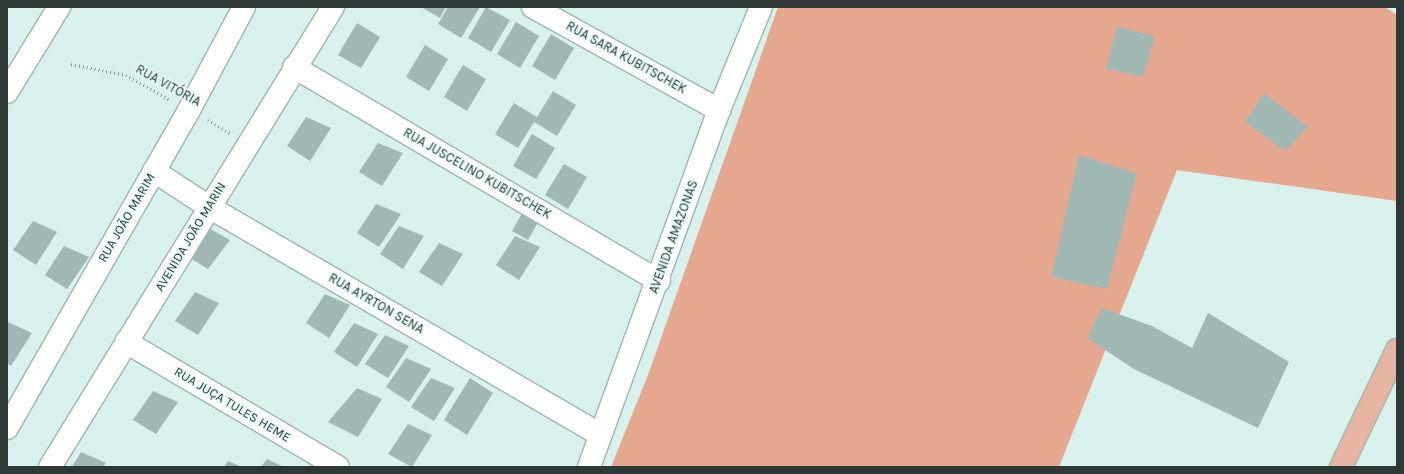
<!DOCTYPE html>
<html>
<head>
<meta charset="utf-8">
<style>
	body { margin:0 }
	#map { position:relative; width:1404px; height:474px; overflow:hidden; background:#d8f1ed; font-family:Karla,sans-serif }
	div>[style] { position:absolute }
	.green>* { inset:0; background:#e6a78f }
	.building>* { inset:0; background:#a0b7b4 }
	.path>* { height:2.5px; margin-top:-1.25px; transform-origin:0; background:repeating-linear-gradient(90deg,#879996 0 1px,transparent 0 4px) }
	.roads { filter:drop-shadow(1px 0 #9eb5b2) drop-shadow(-1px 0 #9eb5b2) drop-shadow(0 1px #9eb5b2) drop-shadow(0 -1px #9eb5b2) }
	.minor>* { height:22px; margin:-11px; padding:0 11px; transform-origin:11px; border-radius:11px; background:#fff }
	.primary>* { height:22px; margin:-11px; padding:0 11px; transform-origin:11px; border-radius:11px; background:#e6b4a1 }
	span { translate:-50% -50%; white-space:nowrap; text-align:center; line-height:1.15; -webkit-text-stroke:3px #e6fefb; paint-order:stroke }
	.street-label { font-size:13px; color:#2e3836 }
	.frame { position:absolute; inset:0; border:8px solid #2e3836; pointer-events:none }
</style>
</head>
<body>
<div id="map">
	<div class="green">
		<div style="clip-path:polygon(778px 7px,1385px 7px,1397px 15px,1397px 201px,1177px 170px,1059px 467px,611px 467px,648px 375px)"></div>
	</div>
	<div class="building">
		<div style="clip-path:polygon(421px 7px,446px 7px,440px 18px)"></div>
		<div style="clip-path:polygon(448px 7px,480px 7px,461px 38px,438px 24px)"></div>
		<div style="clip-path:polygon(486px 7px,510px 20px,491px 52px,468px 38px)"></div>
		<div style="clip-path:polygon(516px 22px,539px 36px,520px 68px,497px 54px)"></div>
		<div style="clip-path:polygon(357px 23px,380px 37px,361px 68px,338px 55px)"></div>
		<div style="clip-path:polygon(1117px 27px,1155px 36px,1143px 77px,1106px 69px)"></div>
		<div style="clip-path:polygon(551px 34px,574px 48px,555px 80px,532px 66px)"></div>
		<div style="clip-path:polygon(425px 45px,448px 59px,429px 91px,406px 77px)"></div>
		<div style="clip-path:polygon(463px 65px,486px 79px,467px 111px,444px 97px)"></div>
		<div style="clip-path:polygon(553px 91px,576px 105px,557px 136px,534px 122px)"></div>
		<div style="clip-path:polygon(1264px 93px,1308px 127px,1285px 151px,1245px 122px)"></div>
		<div style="clip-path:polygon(514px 103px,537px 117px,518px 148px,495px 134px)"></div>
		<div style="clip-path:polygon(306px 117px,331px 128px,310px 161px,287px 146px)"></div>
		<div style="clip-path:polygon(532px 134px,555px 148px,536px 179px,513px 166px)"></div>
		<div style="clip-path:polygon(378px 143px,403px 153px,382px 186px,359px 172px)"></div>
		<div style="clip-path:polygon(1079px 155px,1137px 173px,1107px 289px,1051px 277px)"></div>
		<div style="clip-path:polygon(564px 164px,587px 177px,568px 209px,545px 195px)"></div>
		<div style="clip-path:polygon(376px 204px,401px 214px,379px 247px,357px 233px)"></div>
		<div style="clip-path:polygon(524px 210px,540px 219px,528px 240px,512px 231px)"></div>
		<div style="clip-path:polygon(33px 221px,57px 232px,36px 265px,13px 250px)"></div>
		<div style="clip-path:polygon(205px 226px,230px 240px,208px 269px,185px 255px)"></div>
		<div style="clip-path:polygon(399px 226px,424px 236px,403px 269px,380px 254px)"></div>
		<div style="clip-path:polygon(515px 236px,540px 247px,519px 280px,496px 265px)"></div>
		<div style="clip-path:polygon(439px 243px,463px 254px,442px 286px,419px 272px)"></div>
		<div style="clip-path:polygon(64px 246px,89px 257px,67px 289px,45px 275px)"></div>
		<div style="clip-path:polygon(195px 292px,219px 303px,198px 335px,175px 321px)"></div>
		<div style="clip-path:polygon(325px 294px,350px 305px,329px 338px,306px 323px)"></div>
		<div style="clip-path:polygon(1102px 308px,1152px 326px,1192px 348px,1208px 313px,1289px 362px,1258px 428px,1134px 369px,1087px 338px)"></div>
		<div style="clip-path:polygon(8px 322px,32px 333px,11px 366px,7px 363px)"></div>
		<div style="clip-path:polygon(354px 323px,378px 334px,357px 367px,334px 352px)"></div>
		<div style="clip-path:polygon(385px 335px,409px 346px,388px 378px,365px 364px)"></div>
		<div style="clip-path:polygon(406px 358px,431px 369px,409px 402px,386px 387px)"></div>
		<div style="clip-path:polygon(431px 378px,455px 388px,434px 421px,411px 407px)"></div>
		<div style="clip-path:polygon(470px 378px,493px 393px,467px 435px,444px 420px)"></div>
		<div style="clip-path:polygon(357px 388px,382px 399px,358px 437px,328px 422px)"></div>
		<div style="clip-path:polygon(153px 391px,178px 402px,156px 434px,133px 420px)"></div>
		<div style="clip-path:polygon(408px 424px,432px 435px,412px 467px,388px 454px)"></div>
		<div style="clip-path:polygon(81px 452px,106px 463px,103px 467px,72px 467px)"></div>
		<div style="clip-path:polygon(267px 459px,284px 467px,261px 467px)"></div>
		<div style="clip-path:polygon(228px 461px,242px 467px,224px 467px)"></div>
	</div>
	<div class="path">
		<div style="left:71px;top:64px;width:56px;rotate:11.3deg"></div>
		<div style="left:126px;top:75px;width:49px;rotate:29.2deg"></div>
		<div style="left:208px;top:120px;width:26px;rotate:31deg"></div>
	</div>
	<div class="roads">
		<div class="minor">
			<div style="left:533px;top:7px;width:213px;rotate:29deg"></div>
			<div style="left:294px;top:67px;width:423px;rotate:30.4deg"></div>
			<div style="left:7px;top:92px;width:100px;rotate:-58.5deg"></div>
			<div style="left:154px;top:171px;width:66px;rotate:33.2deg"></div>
			<div style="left:209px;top:207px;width:453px;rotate:30.2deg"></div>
			<div style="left:126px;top:342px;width:246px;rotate:30.5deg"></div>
			<div style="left:7px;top:428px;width:366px;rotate:-60.2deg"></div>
			<div style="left:189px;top:110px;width:117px;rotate:-61.9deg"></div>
			<div style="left:50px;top:467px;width:540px;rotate:-58.4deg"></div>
			<div style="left:589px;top:467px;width:380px;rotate:-70deg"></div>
			<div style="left:719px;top:110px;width:111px;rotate:-67.8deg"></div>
		</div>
		<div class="primary">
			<div style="left:1341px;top:467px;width:130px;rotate:-64.4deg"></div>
		</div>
	</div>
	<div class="street-label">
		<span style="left:626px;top:58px;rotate:29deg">RUA SARA KUBITSCHEK</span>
		<span style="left:168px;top:86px;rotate:29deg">RUA VITÓRIA</span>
		<span style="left:477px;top:174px;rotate:30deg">RUA JUSCELINO KUBITSCHEK</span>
		<span style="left:127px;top:218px;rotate:-60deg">RUA JOÃO MARIM</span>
		<span style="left:191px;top:237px;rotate:-59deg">AVENIDA JOÃO MARIN</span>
		<span style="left:674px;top:237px;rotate:-70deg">AVENIDA AMAZONAS</span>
		<span style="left:376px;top:304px;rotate:30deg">RUA AYRTON SENA</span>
		<span style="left:232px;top:405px;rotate:31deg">RUA JUÇA TULES HEME</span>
	</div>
	<div class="frame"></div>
</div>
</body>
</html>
